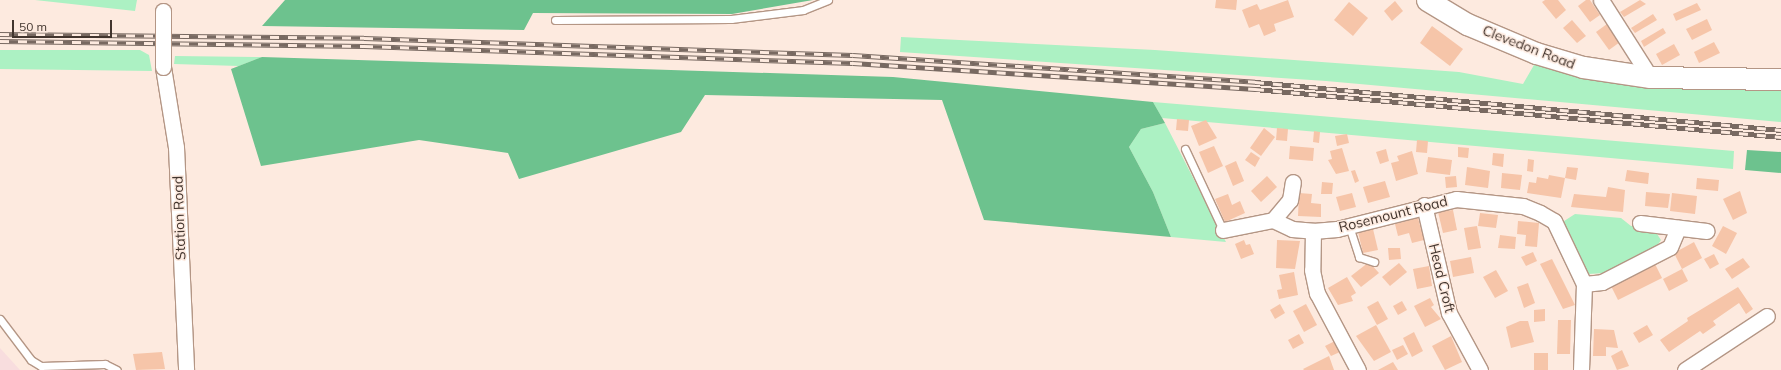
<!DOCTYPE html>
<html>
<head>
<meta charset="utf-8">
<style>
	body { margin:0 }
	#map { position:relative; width:1781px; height:370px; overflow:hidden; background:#fdeadf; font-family:Mulish,sans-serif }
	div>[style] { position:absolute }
	.education>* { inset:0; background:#f8ddde }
	.green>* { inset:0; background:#acf1c3 }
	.forest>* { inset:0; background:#6dc28e }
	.building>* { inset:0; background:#f6c5a9 }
	.roads { filter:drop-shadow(1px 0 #b49685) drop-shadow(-1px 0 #b49685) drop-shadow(0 1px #b49685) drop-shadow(0 -1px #b49685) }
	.service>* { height:7px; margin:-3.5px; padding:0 3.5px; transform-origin:3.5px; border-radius:3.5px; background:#fff }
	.minor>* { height:15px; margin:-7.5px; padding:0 7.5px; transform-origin:7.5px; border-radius:7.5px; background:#fff }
	.secondary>* { height:21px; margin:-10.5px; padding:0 10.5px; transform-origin:10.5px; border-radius:10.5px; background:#fff }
	.rail>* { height:4.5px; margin-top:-2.25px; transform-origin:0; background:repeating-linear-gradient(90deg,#fdeadf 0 9px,#786961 0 18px); box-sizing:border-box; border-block:1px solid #786961 }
	.bridges { filter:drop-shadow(1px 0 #b49685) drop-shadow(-1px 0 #b49685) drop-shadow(0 1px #b49685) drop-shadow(0 -1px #b49685) }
	.minor-bridge>* { height:15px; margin:-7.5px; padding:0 7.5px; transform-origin:7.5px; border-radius:7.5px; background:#fff }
	span { translate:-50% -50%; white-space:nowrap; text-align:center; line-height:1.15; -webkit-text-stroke:3px #fdeadf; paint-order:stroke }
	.street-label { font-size:14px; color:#42352e }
	.scale { position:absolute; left:12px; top:20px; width:100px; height:18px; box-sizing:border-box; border:2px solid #42352e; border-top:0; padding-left:5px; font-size:12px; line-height:14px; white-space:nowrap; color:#42352e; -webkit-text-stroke:3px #fdeadf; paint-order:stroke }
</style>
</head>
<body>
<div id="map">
	<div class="education">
		<div style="clip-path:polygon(0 348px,20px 370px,0 370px)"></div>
	</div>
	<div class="green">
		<div style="clip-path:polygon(35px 0,137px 0,135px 11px)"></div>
		<div style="clip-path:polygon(901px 37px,1155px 50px,1459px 72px,1523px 84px,1534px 65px,1625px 82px,1781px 90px,1781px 122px,1326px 81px,900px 52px)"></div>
		<div style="clip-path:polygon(0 50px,140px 50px,149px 55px,152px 71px,0 69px)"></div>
		<div style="clip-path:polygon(175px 56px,262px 57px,239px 66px,174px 64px)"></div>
		<div style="clip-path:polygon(1153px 102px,1734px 151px,1733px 169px,1162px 118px)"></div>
		<div style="clip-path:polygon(1165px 123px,1226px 242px,1171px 237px,1153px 192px,1129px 147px,1141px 129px)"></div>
		<div style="clip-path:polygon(1575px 214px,1621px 218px,1631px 226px,1653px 228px,1661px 240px,1657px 246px,1605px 273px,1589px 274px,1582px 267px,1561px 223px)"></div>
	</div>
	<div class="forest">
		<div style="clip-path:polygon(285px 0,813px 0,732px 14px,533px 13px,524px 30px,262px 26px)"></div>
		<div style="clip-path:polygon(262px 57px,893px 77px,1153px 102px,1165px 123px,1141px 129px,1129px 147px,1153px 192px,1171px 237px,984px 220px,942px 100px,705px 95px,681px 132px,519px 179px,508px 153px,419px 140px,261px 166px,231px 69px)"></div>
		<div style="clip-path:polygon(1747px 150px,1781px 152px,1781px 173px,1745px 170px)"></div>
	</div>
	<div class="building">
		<div style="clip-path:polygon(1216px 0,1237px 0,1236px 10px,1215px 8px)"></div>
		<div style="clip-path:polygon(1288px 0,1294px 17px,1274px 24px,1276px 31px,1264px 36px,1259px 24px,1249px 28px,1242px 10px,1257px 4px,1260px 10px)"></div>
		<div style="clip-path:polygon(1545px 0,1558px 0,1566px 10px,1556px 19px,1542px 2px)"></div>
		<div style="clip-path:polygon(1586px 0,1590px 0,1600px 15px,1590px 22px,1578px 6px)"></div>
		<div style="clip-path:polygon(1640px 0,1646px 4px,1624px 17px,1620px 12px)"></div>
		<div style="clip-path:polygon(1395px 1px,1403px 11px,1392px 21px,1384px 11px)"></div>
		<div style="clip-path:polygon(1349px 2px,1368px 18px,1353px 36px,1334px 20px)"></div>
		<div style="clip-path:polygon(1697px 3px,1701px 10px,1676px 21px,1673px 14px)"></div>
		<div style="clip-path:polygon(1653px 14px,1657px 20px,1635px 33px,1631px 28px)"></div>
		<div style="clip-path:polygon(1707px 19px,1712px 30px,1692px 40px,1686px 29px)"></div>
		<div style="clip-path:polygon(1572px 20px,1586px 36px,1577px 43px,1563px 28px)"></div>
		<div style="clip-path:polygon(1607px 24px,1620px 42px,1609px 50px,1596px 32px)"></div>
		<div style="clip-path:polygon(1432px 26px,1463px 49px,1450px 66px,1420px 43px)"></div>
		<div style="clip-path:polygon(1663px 28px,1666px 33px,1644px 47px,1641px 41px)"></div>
		<div style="clip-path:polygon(1714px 42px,1720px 53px,1699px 63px,1694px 52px)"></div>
		<div style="clip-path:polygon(1674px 44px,1680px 55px,1662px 65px,1656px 54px)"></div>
		<div style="clip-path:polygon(1177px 119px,1189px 120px,1188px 131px,1176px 130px)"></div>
		<div style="clip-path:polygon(1206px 120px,1217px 138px,1199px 146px,1191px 126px)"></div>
		<div style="clip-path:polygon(1264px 128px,1275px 137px,1261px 156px,1250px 148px)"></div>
		<div style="clip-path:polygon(1277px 128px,1288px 129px,1287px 141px,1276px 140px)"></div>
		<div style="clip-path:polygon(1314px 131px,1320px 132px,1319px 143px,1313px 142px)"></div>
		<div style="clip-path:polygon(1347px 134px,1349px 143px,1337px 146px,1335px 136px)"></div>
		<div style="clip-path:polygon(1417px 140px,1428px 141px,1427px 153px,1416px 152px)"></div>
		<div style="clip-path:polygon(1214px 146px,1223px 166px,1208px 173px,1199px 152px)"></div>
		<div style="clip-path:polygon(1290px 146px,1314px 148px,1313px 161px,1289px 159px)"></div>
		<div style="clip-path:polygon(1458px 147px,1469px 148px,1468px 158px,1458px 157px)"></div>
		<div style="clip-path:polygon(1342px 148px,1349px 171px,1336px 174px,1328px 160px,1332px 159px,1330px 151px)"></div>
		<div style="clip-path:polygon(1386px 149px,1389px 161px,1380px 164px,1376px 152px)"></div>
		<div style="clip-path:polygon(1412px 151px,1418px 174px,1396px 181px,1391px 163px,1399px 161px,1397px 156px)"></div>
		<div style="clip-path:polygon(1251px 152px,1260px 158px,1255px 167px,1245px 160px)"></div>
		<div style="clip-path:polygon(1493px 153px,1504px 154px,1503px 167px,1492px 165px)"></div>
		<div style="clip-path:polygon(1428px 157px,1452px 160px,1450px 175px,1426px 172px)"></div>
		<div style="clip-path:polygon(1528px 159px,1534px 160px,1533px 172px,1527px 171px)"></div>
		<div style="clip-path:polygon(1236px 161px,1244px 181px,1233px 186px,1225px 166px)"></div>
		<div style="clip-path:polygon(1467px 167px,1490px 171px,1488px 188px,1465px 185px)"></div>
		<div style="clip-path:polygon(1567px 167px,1578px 168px,1576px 180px,1565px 178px)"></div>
		<div style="clip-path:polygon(1355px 170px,1359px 181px,1355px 183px,1351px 171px)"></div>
		<div style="clip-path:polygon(1627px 170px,1649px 173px,1648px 184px,1625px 181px)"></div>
		<div style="clip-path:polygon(1502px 173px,1522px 175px,1520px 190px,1501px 188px)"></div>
		<div style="clip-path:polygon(1549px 175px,1565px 178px,1561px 198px,1527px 193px,1529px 182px,1536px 183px,1537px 177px,1548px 179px)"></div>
		<div style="clip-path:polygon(1267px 176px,1277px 187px,1261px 202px,1251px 191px)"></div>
		<div style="clip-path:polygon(1456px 176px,1457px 187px,1446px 188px,1445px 177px)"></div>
		<div style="clip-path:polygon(1697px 178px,1719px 180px,1718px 191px,1696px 189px)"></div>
		<div style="clip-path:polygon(1385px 181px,1390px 197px,1368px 203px,1363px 187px)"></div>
		<div style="clip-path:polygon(1322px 182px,1333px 183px,1332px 194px,1321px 194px)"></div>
		<div style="clip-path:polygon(1608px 187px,1625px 190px,1623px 212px,1571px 207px,1574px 194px,1606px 197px)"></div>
		<div style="clip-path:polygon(1740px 191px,1747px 213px,1733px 220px,1723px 199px)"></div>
		<div style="clip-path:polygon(1646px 192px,1670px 194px,1668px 208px,1645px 206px)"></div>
		<div style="clip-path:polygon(1299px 193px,1312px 194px,1311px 203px,1321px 204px,1321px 217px,1298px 216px)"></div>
		<div style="clip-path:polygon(1352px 193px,1356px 207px,1340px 211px,1336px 197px)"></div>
		<div style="clip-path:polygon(1672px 193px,1697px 196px,1695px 214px,1670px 211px)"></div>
		<div style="clip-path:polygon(1228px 194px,1232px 205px,1240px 201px,1245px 213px,1225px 222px,1215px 199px)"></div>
		<div style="clip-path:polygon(1453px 210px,1457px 230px,1443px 233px,1438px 212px)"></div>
		<div style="clip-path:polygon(1480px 213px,1498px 215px,1496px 228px,1478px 226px)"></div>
		<div style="clip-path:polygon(1418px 218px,1424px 240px,1412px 243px,1409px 233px,1398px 236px,1395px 224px)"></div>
		<div style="clip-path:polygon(1518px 221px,1539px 223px,1537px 247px,1525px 246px,1526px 235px,1517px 234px)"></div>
		<div style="clip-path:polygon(1477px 226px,1481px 248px,1468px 250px,1464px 228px)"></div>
		<div style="clip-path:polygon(1723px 226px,1737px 233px,1726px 254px,1712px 246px)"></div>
		<div style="clip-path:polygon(1373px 229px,1378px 250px,1363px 253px,1358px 232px)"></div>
		<div style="clip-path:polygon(1500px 235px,1516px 237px,1515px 249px,1498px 248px)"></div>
		<div style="clip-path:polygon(1244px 240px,1246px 245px,1250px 244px,1254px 254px,1241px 259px,1235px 244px)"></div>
		<div style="clip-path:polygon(1277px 240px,1300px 241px,1295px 269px,1276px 268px)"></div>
		<div style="clip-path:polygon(1694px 242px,1702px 258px,1682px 269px,1674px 253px)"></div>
		<div style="clip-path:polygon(1388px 248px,1400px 248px,1401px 259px,1389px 260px)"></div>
		<div style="clip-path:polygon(1533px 252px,1537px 261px,1526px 266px,1521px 257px)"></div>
		<div style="clip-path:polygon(1714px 254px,1719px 264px,1710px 269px,1704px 259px)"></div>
		<div style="clip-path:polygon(1471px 257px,1474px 273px,1453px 277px,1450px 261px)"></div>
		<div style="clip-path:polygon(1743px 258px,1750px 267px,1732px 279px,1725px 269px)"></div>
		<div style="clip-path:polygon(1552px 259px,1575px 305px,1563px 309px,1540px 264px)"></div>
		<div style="clip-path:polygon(1369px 262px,1379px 273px,1361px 287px,1351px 276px)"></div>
		<div style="clip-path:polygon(1399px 263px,1407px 272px,1390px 286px,1382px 277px)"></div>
		<div style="clip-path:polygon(1655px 264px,1662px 278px,1618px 300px,1611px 286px)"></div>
		<div style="clip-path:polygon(1429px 266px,1432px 286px,1417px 289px,1413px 269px)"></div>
		<div style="clip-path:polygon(1682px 269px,1688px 281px,1669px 291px,1663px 279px)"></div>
		<div style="clip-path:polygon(1496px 270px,1508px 291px,1495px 298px,1483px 277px)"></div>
		<div style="clip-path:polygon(1294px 272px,1298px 295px,1279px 299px,1277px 290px,1282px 289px,1279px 275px)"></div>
		<div style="clip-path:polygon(1347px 277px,1356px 293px,1351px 296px,1353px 301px,1338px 305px,1328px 288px)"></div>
		<div style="clip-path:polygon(1528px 283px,1535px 303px,1524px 308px,1517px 287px)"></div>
		<div style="clip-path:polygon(1738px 287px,1753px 309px,1746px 314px,1739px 303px,1713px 321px,1716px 325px,1703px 334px,1700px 331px,1669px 352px,1660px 340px,1688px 321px,1687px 318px)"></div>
		<div style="clip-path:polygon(1430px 298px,1434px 305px,1431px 307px,1441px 319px,1425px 327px,1414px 306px)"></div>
		<div style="clip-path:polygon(1378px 301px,1388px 319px,1377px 325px,1367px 307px)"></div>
		<div style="clip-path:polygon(1402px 301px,1407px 310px,1398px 315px,1393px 306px)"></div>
		<div style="clip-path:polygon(1280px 304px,1285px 313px,1275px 319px,1270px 310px)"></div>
		<div style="clip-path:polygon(1306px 304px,1317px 325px,1304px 332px,1293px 311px)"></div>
		<div style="clip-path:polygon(1545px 309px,1545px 321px,1534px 322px,1534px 310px)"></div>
		<div style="clip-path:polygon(1558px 320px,1571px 320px,1570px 354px,1557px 354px)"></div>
		<div style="clip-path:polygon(1520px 321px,1528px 321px,1534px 342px,1511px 348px,1506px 327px)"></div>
		<div style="clip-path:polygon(1376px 325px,1391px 352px,1374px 361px,1356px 336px)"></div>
		<div style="clip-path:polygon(1647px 325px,1653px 335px,1639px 343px,1633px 333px)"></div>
		<div style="clip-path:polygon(1594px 329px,1614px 330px,1618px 348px,1606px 347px,1606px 356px,1593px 356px)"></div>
		<div style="clip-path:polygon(1414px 332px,1423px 351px,1412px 357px,1403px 338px)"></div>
		<div style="clip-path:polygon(1299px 334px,1304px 343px,1293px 349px,1288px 340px)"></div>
		<div style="clip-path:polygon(1451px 336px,1462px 362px,1445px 370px,1432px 346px)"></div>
		<div style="clip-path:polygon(1335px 341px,1340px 352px,1331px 356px,1325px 346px)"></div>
		<div style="clip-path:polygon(1403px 345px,1408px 354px,1397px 360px,1392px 350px)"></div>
		<div style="clip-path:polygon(1622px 350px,1629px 366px,1617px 370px,1611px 356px)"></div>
		<div style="clip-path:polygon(162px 352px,165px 369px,136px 370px,133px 354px)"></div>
		<div style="clip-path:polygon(1534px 353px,1548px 353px,1548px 370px,1534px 370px)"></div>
		<div style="clip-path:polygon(1329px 356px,1334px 370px,1304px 370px,1303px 369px)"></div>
		<div style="clip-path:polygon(1393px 362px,1398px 370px,1378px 370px)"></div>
	</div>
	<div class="roads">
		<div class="service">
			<div style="left:555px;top:20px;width:176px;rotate:-0.3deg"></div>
			<div style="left:731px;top:19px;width:73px;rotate:-7.1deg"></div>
			<div style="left:803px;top:10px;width:27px;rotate:-22deg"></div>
			<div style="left:1185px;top:149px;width:89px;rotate:64.9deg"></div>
			<div style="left:1349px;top:226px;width:33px;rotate:72deg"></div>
			<div style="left:1359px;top:257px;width:16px;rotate:18deg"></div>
			<div style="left:0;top:319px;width:51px;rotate:52.9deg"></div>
			<div style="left:31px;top:360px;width:12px;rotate:31deg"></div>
			<div style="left:41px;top:366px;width:64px;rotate:-1.8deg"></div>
			<div style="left:105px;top:364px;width:13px;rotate:27deg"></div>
		</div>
		<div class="minor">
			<div style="left:1601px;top:0;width:91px;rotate:57.5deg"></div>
			<div style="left:163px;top:67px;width:81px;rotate:80.8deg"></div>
			<div style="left:176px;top:147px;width:223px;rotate:87.4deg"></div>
			<div style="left:1424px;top:205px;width:111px;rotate:77deg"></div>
			<div style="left:1449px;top:313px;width:65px;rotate:61.5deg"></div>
			<div style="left:1273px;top:220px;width:26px;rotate:-50deg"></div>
			<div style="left:1290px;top:200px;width:18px;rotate:-81deg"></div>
			<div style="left:1640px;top:223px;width:67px;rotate:6.8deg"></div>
			<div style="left:1223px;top:230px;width:51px;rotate:-11.3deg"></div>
			<div style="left:1273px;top:220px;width:21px;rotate:25deg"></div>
			<div style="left:1292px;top:229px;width:21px;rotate:5deg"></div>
			<div style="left:1313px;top:231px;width:39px;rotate:91deg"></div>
			<div style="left:1312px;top:270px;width:24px;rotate:78deg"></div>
			<div style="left:1317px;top:293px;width:87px;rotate:62deg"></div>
			<div style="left:1313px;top:231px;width:24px;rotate:-5deg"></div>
			<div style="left:1337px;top:229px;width:123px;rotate:-14.1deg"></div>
			<div style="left:1456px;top:199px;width:67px;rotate:6deg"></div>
			<div style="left:1523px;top:206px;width:18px;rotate:22deg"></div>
			<div style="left:1540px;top:213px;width:16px;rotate:30deg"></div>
			<div style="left:1554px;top:221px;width:70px;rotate:64.5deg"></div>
			<div style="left:1584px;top:284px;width:86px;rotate:92deg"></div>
			<div style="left:1584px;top:284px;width:18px;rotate:-6deg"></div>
			<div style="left:1602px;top:282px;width:76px;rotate:-27.2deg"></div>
			<div style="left:1670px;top:247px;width:21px;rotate:-67deg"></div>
			<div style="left:1685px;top:370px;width:98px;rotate:-33.4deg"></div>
		</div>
		<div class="secondary">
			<div style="left:1427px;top:0;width:47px;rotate:31deg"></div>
			<div style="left:1467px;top:24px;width:75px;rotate:22.8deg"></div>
			<div style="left:1536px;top:53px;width:49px;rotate:16.6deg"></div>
			<div style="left:1583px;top:67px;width:68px;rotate:8.5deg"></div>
			<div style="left:1650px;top:77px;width:131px;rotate:0.9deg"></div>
		</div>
	</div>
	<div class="rail">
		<div style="left:0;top:34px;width:364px;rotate:0.6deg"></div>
		<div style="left:364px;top:38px;width:489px;rotate:2deg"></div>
		<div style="left:853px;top:55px;width:403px;rotate:3.8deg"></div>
		<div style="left:1255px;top:82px;width:528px;rotate:5.21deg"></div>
		<div style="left:0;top:41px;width:364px;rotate:0.8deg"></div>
		<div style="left:364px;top:46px;width:489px;rotate:2deg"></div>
		<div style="left:853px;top:63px;width:403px;rotate:3.7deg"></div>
		<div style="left:1255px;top:89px;width:528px;rotate:5.21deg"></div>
	</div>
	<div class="bridges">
		<div class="minor-bridge">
			<div style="left:163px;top:11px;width:56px;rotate:90deg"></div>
		</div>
	</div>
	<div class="street-label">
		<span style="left:1529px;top:47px;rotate:21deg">Clevedon Road</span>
		<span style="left:1393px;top:214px;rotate:-14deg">Rosemount Road</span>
		<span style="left:179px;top:218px;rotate:-92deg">Station Road</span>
		<span style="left:1442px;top:278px;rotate:76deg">Head Croft</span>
	</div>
	<div class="scale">50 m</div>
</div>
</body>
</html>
